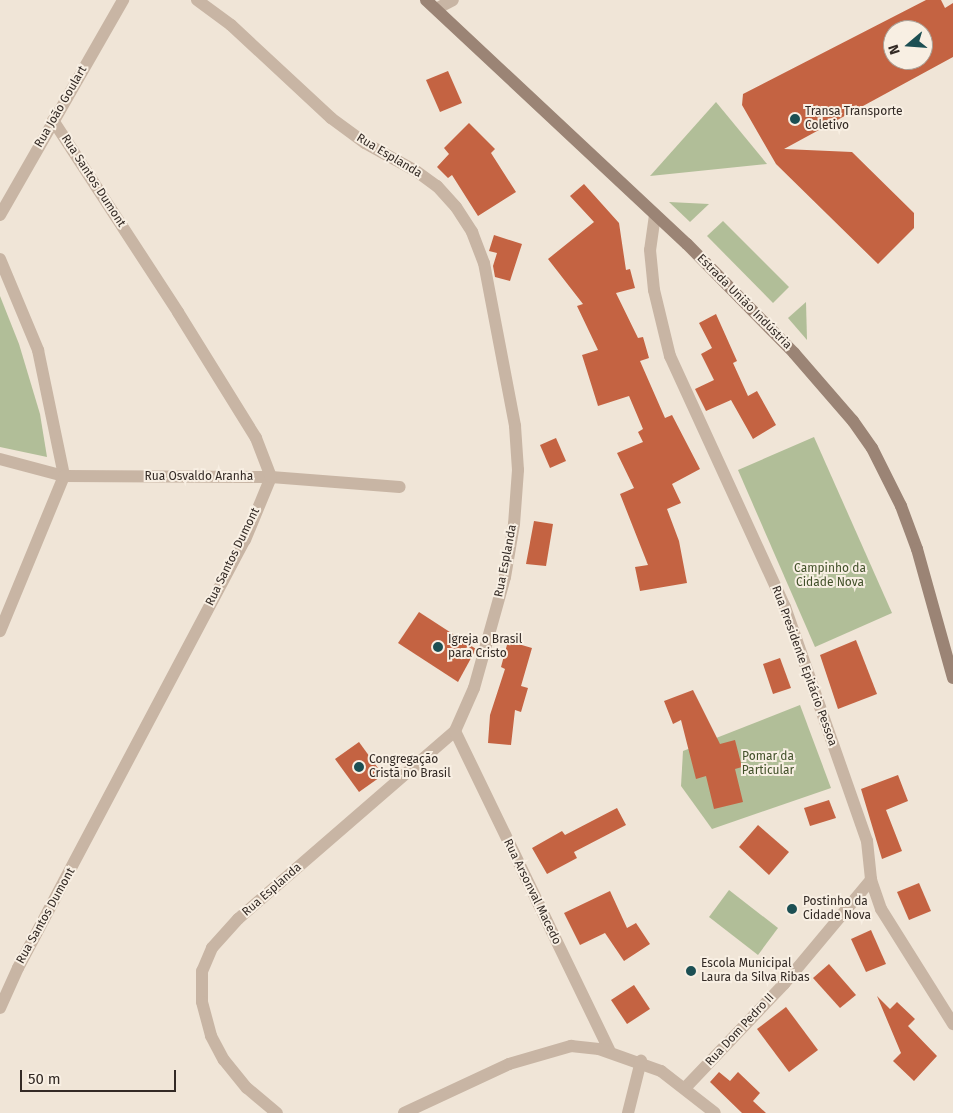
<!DOCTYPE html>
<html>
<head>
<meta charset="utf-8">
<style>
	body { margin:0 }
	#map { position:relative; width:953px; height:1113px; overflow:hidden; background:#f0e5d7; font-family:"Fira Sans",sans-serif }
	div>[style] { position:absolute }
	.green>* { inset:0; background:#b1be98 }
	.building>* { inset:0; background:#c46342 }
	.street>* { height:12px; margin:-6px; padding:0 6px; transform-origin:6px; border-radius:6px; background:#c8b5a4 }
	.secondary>* { height:12px; margin:-6px; padding:0 6px; transform-origin:6px; border-radius:6px; background:#9b8475 }
	.dots>* { width:14px; height:14px; translate:-50% -50%; box-sizing:border-box; border:2px solid #f8efe3; border-radius:50% }
	span { translate:-50% -50%; white-space:nowrap; text-align:center; line-height:1.15; -webkit-text-stroke:4px #f8efe3; paint-order:stroke }
	.street-label { font-size:12px; color:#332a25 }
	.poi-label { font-size:12px; color:#332a25 }
	.left { translate:0 -50%; text-align:left }
	.park-label { font-size:12px; color:#42512a }
	.north { position:absolute; left:883px; top:20px; width:50px; height:50px; box-sizing:border-box; background:#f8efe3; border:1px solid #a9a097; border-radius:50%; rotate:252deg; font-size:14px; font-weight:700; line-height:20px; text-align:center; color:#332a25 }
	.north::after { content:''; display:block; margin:auto; width:18px; height:22px; background:#1c4f53; clip-path:polygon(50% 0,100% 100%,50% 72%,0 100%) }
	.scale { position:absolute; left:20px; top:1070px; width:156px; height:22px; box-sizing:border-box; border:2px solid #332a25; border-top:0; padding-left:6px; font-size:15px; line-height:18px; white-space:nowrap; color:#332a25; -webkit-text-stroke:4px #f8efe3; paint-order:stroke }
</style>
</head>
<body>
<div id="map">
	<div class="green">
		<div style="clip-path:polygon(716px 102px,767px 164px,650px 176px)"></div>
		<div style="clip-path:polygon(669px 202px,709px 204px,690px 222px)"></div>
		<div style="clip-path:polygon(723px 221px,789px 287px,773px 303px,707px 236px)"></div>
		<div style="clip-path:polygon(0 296px,19px 344px,40px 414px,47px 457px,0 447px)"></div>
		<div style="clip-path:polygon(806px 302px,807px 340px,788px 318px)"></div>
		<div style="clip-path:polygon(814px 437px,892px 613px,815px 647px,738px 470px)"></div>
		<div style="clip-path:polygon(800px 705px,831px 788px,712px 829px,681px 786px,683px 751px)"></div>
		<div style="clip-path:polygon(729px 890px,778px 928px,758px 955px,709px 917px)"></div>
	</div>
	<div class="building">
		<div style="clip-path:polygon(evenodd,926px 0,941px 0,945px 8px,953px 3px,953px 57px,784px 149px,852px 152px,914px 213px,914px 228px,878px 264px,776px 164px,742px 105px,743px 94px,926px 0,893px 30px,923px 30px,923px 60px,893px 60px,893px 30px)"></div>
		<div style="clip-path:polygon(448px 71px,462px 103px,440px 112px,426px 80px)"></div>
		<div style="clip-path:polygon(469px 123px,495px 149px,491px 153px,516px 192px,478px 216px,452px 175px,448px 178px,437px 167px,449px 154px,444px 148px)"></div>
		<div style="clip-path:polygon(584px 184px,619px 223px,626px 270px,630px 269px,635px 288px,616px 293px,638px 338px,643px 337px,649px 358px,640px 361px,665px 418px,672px 415px,700px 469px,672px 484px,681px 503px,667px 509px,679px 541px,687px 583px,640px 591px,635px 567px,648px 565px,620px 494px,634px 488px,617px 453px,643px 442px,638px 432px,643px 429px,629px 396px,598px 406px,582px 355px,598px 350px,577px 306px,583px 304px,548px 259px,594px 222px,570px 196px)"></div>
		<div style="clip-path:polygon(494px 235px,522px 244px,510px 281px,495px 277px,493px 266px,497px 253px,489px 251px)"></div>
		<div style="clip-path:polygon(716px 314px,737px 361px,733px 363px,748px 396px,757px 391px,776px 425px,753px 439px,731px 400px,706px 411px,695px 389px,714px 380px,701px 354px,712px 348px,699px 323px)"></div>
		<div style="clip-path:polygon(556px 438px,566px 461px,550px 468px,540px 445px)"></div>
		<div style="clip-path:polygon(534px 521px,553px 524px,546px 566px,526px 564px)"></div>
		<div style="clip-path:polygon(419px 612px,476px 649px,458px 682px,398px 643px)"></div>
		<div style="clip-path:polygon(856px 640px,877px 694px,838px 709px,820px 655px)"></div>
		<div style="clip-path:polygon(508px 641px,532px 648px,521px 686px,528px 688px,521px 712px,515px 710px,511px 745px,488px 743px,490px 715px,505px 669px,501px 667px)"></div>
		<div style="clip-path:polygon(780px 658px,791px 688px,773px 694px,763px 664px)"></div>
		<div style="clip-path:polygon(693px 690px,720px 744px,735px 740px,742px 767px,735px 769px,743px 802px,714px 809px,706px 776px,696px 779px,681px 720px,673px 724px,664px 701px)"></div>
		<div style="clip-path:polygon(359px 742px,383px 775px,359px 792px,335px 759px)"></div>
		<div style="clip-path:polygon(898px 775px,908px 801px,886px 810px,902px 851px,882px 859px,861px 789px)"></div>
		<div style="clip-path:polygon(829px 800px,836px 818px,810px 826px,804px 808px)"></div>
		<div style="clip-path:polygon(617px 808px,626px 825px,574px 852px,577px 858px,547px 874px,532px 848px,562px 831px,565px 835px)"></div>
		<div style="clip-path:polygon(758px 825px,789px 852px,769px 875px,739px 847px)"></div>
		<div style="clip-path:polygon(919px 883px,931px 911px,909px 920px,897px 892px)"></div>
		<div style="clip-path:polygon(610px 891px,627px 928px,636px 923px,650px 944px,624px 961px,605px 933px,580px 945px,564px 913px)"></div>
		<div style="clip-path:polygon(871px 930px,886px 964px,866px 972px,851px 939px)"></div>
		<div style="clip-path:polygon(829px 964px,856px 995px,840px 1008px,813px 978px)"></div>
		<div style="clip-path:polygon(634px 985px,650px 1009px,627px 1024px,611px 1000px)"></div>
		<div style="clip-path:polygon(877px 996px,890px 1009px,897px 1002px,915px 1019px,908px 1026px,937px 1056px,914px 1081px,893px 1061px,901px 1053px)"></div>
		<div style="clip-path:polygon(786px 1007px,818px 1050px,789px 1072px,757px 1029px)"></div>
		<div style="clip-path:polygon(719px 1072px,730px 1081px,738px 1072px,760px 1093px,753px 1101px,766px 1113px,742px 1113px,710px 1082px)"></div>
	</div>
	<div class="street">
		<div style="left:197px;top:0;width:42px;rotate:36.3deg"></div>
		<div style="left:231px;top:25px;width:137px;rotate:42.9deg"></div>
		<div style="left:331px;top:118px;width:42px;rotate:36.3deg"></div>
		<div style="left:365px;top:143px;width:58px;rotate:28.8deg"></div>
		<div style="left:416px;top:171px;width:26px;rotate:36deg"></div>
		<div style="left:437px;top:186px;width:28px;rotate:48deg"></div>
		<div style="left:456px;top:207px;width:30px;rotate:57deg"></div>
		<div style="left:472px;top:232px;width:33px;rotate:69deg"></div>
		<div style="left:484px;top:263px;width:166px;rotate:79.2deg"></div>
		<div style="left:515px;top:426px;width:44px;rotate:86.1deg"></div>
		<div style="left:518px;top:470px;width:54px;rotate:94.2deg"></div>
		<div style="left:514px;top:524px;width:54px;rotate:99.6deg"></div>
		<div style="left:505px;top:577px;width:115px;rotate:105.6deg"></div>
		<div style="left:474px;top:688px;width:47px;rotate:113.8deg"></div>
		<div style="left:455px;top:731px;width:287px;rotate:139.1deg"></div>
		<div style="left:238px;top:919px;width:39px;rotate:132deg"></div>
		<div style="left:212px;top:948px;width:25px;rotate:113deg"></div>
		<div style="left:202px;top:971px;width:31px;rotate:90deg"></div>
		<div style="left:202px;top:1002px;width:35px;rotate:75deg"></div>
		<div style="left:211px;top:1036px;width:27px;rotate:62deg"></div>
		<div style="left:224px;top:1060px;width:36px;rotate:51deg"></div>
		<div style="left:247px;top:1088px;width:39px;rotate:40deg"></div>
		<div style="left:436px;top:9px;width:19px;rotate:-28deg"></div>
		<div style="left:0;top:215px;width:248px;rotate:-60.2deg"></div>
		<div style="left:655px;top:215px;width:35px;rotate:98deg"></div>
		<div style="left:650px;top:250px;width:40px;rotate:84.3deg"></div>
		<div style="left:654px;top:290px;width:68px;rotate:76.4deg"></div>
		<div style="left:670px;top:356px;width:276px;rotate:65.4deg"></div>
		<div style="left:785px;top:607px;width:248px;rotate:70.7deg"></div>
		<div style="left:867px;top:841px;width:39px;rotate:84deg"></div>
		<div style="left:871px;top:880px;width:31px;rotate:71deg"></div>
		<div style="left:881px;top:909px;width:136px;rotate:57.9deg"></div>
		<div style="left:0;top:259px;width:99px;rotate:67.3deg"></div>
		<div style="left:38px;top:350px;width:129px;rotate:78.3deg"></div>
		<div style="left:64px;top:476px;width:168px;rotate:112.4deg"></div>
		<div style="left:0;top:459px;width:66px;rotate:14.9deg"></div>
		<div style="left:64px;top:476px;width:207px;rotate:0.3deg"></div>
		<div style="left:271px;top:477px;width:129px;rotate:4.4deg"></div>
		<div style="left:455px;top:731px;width:356px;rotate:64.2deg"></div>
		<div style="left:0;top:1008px;width:44px;rotate:-65.8deg"></div>
		<div style="left:18px;top:968px;width:484px;rotate:-62.1deg"></div>
		<div style="left:245px;top:540px;width:68px;rotate:-67.6deg"></div>
		<div style="left:271px;top:477px;width:42px;rotate:-111deg"></div>
		<div style="left:256px;top:438px;width:148px;rotate:-121.8deg"></div>
		<div style="left:178px;top:312px;width:229px;rotate:-123.1deg"></div>
		<div style="left:685px;top:1088px;width:144px;rotate:-46.4deg"></div>
		<div style="left:784px;top:984px;width:136px;rotate:-50.1deg"></div>
		<div style="left:404px;top:1113px;width:116px;rotate:-25deg"></div>
		<div style="left:509px;top:1064px;width:65px;rotate:-16.2deg"></div>
		<div style="left:571px;top:1046px;width:28px;rotate:6deg"></div>
		<div style="left:599px;top:1049px;width:66px;rotate:19.5deg"></div>
		<div style="left:661px;top:1071px;width:68px;rotate:37.9deg"></div>
		<div style="left:628px;top:1113px;width:54px;rotate:-76deg"></div>
	</div>
	<div class="secondary">
		<div style="left:426px;top:0;width:357px;rotate:43.1deg"></div>
		<div style="left:687px;top:244px;width:153px;rotate:45.5deg"></div>
		<div style="left:794px;top:353px;width:90px;rotate:49.1deg"></div>
		<div style="left:853px;top:421px;width:33px;rotate:55deg"></div>
		<div style="left:872px;top:448px;width:65px;rotate:63.4deg"></div>
		<div style="left:901px;top:506px;width:46px;rotate:69.6deg"></div>
		<div style="left:917px;top:549px;width:134px;rotate:74.4deg"></div>
	</div>
	<div class="dots">
		<div style="left:795px;top:119px;background:#1c4f53"></div>
		<div style="left:438px;top:647px;background:#1c4f53"></div>
		<div style="left:359px;top:767px;background:#1c4f53"></div>
		<div style="left:792px;top:909px;background:#1c4f53"></div>
		<div style="left:691px;top:971px;background:#1c4f53"></div>
	</div>
	<div class="street-label">
		<span style="left:61px;top:107px;rotate:-60deg">Rua João Goulart</span>
		<span style="left:389px;top:156px;rotate:31deg">Rua Esplanda</span>
		<span style="left:93px;top:181px;rotate:57deg">Rua Santos Dumont</span>
		<span style="left:744px;top:302px;rotate:45deg">Estrada União Indústria</span>
		<span style="left:199px;top:477px">Rua Osvaldo Aranha</span>
		<span style="left:233px;top:557px;rotate:-64deg">Rua Santos Dumont</span>
		<span style="left:506px;top:561px;rotate:-79deg">Rua Esplanda</span>
		<span style="left:804px;top:666px;rotate:70deg">Rua Presidente Epitácio Pessoa</span>
		<span style="left:272px;top:890px;rotate:-41deg">Rua Esplanda</span>
		<span style="left:532px;top:892px;rotate:64deg">Rua Arsonval Macedo</span>
		<span style="left:46px;top:916px;rotate:-61deg">Rua Santos Dumont</span>
		<span style="left:740px;top:1030px;rotate:-47deg">Rua Dom Pedro II</span>
	</div>
	<div class="poi-label">
		<span class="left" style="left:805px;top:119px">Transa Transporte<br>Coletivo</span>
		<span class="left" style="left:448px;top:647px">Igreja o Brasil<br>para Cristo</span>
		<span class="left" style="left:369px;top:767px">Congregação<br>Cristã no Brasil</span>
		<span class="left" style="left:803px;top:909px">Postinho da<br>Cidade Nova</span>
		<span class="left" style="left:701px;top:971px">Escola Municipal<br>Laura da Silva Ribas</span>
	</div>
	<div class="park-label">
		<span style="left:830px;top:576px">Campinho da<br>Cidade Nova</span>
		<span style="left:768px;top:764px">Pomar da<br>Particular</span>
	</div>
	<div class="north">N</div>
	<div class="scale">50 m</div>
</div>
</body>
</html>
